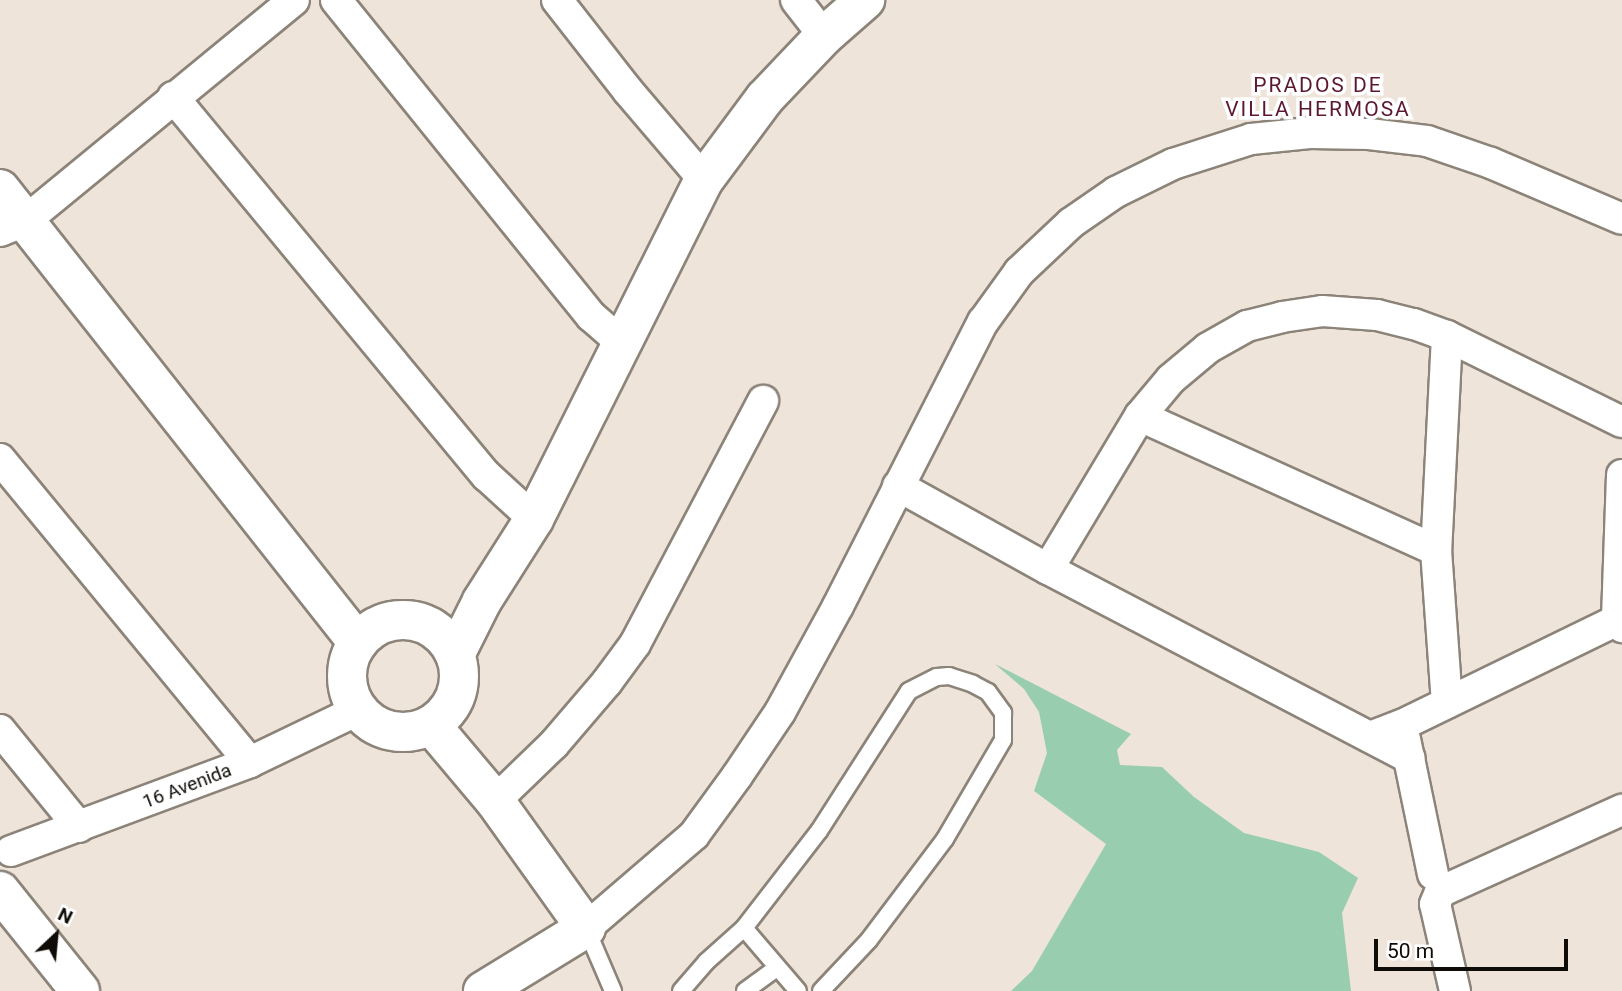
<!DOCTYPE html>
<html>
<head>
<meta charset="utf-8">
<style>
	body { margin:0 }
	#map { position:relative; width:1622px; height:991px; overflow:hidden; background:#eee4d9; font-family:Roboto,sans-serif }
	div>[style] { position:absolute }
	.green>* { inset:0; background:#98ceaf }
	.roads { filter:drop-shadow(2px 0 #8c8379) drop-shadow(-2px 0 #8c8379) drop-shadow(0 2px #8c8379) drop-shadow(0 -2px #8c8379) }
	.lane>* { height:16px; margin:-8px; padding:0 8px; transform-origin:8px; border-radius:8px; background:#fff }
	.street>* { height:30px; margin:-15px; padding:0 15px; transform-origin:15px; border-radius:15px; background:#fff }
	.secondary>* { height:38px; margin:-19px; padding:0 19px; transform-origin:19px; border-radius:19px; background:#fff }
	.secondary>.ring { margin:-19px; padding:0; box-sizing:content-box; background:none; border:38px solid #fff; border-radius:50% }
	span { translate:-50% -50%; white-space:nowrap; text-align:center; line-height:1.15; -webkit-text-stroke:7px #fff; paint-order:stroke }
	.street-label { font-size:19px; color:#0f0c08 }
	.neighbourhood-label { font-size:21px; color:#5c182e; letter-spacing:2px }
	.north { position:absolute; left:21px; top:900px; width:70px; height:70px; -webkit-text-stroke:5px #fff; paint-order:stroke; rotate:26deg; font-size:19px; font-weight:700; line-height:28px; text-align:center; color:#0f0c08 }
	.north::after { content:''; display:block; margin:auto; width:24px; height:32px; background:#0f0c08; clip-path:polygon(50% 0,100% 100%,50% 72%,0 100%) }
	.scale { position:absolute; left:1374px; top:939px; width:194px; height:32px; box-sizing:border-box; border:4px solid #0f0c08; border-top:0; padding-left:9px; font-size:21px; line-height:24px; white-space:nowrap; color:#0f0c08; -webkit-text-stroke:5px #fff; paint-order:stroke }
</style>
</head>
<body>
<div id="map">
	<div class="green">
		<div style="clip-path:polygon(995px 664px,1131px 734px,1117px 750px,1120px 765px,1162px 767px,1194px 797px,1244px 833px,1319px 852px,1358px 878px,1342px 913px,1351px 991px,1011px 991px,1032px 971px,1106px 844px,1034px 791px,1047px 753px,1039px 712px,1024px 689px)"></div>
	</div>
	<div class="roads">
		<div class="lane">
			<div style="left:586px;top:928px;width:69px;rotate:66.8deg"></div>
			<div style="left:744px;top:928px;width:83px;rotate:49.4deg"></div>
			<div style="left:681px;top:991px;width:38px;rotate:-49deg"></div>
			<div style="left:706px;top:962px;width:51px;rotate:-41.8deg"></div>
			<div style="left:744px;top:928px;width:123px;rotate:-52.3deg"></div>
			<div style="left:819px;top:831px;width:166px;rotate:-57.3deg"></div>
			<div style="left:909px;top:691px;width:31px;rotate:-27deg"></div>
			<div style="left:937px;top:677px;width:12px;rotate:-5deg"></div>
			<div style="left:949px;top:676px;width:25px;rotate:18deg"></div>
			<div style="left:973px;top:684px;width:17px;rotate:28deg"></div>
			<div style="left:988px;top:692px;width:26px;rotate:54deg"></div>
			<div style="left:1003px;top:713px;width:27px;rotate:90deg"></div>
			<div style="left:1003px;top:740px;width:115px;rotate:120.4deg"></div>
			<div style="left:945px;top:839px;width:126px;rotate:127deg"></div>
			<div style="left:869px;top:940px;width:70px;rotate:133.3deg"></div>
			<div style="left:745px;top:991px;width:39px;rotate:-36deg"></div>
		</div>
		<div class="street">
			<div style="left:336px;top:0;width:406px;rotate:51.1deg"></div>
			<div style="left:591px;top:316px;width:41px;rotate:41.1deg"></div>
			<div style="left:557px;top:0;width:115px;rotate:52deg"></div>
			<div style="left:628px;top:91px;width:117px;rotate:49.5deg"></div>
			<div style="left:796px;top:0;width:46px;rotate:52.1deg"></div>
			<div style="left:173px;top:97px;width:492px;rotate:50.4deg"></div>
			<div style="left:487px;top:476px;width:64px;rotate:42.5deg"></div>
			<div style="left:0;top:231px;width:27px;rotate:-22deg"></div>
			<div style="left:25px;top:221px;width:348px;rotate:-39.4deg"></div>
			<div style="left:1447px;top:336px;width:214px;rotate:92.9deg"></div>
			<div style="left:1436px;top:550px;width:153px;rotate:85.9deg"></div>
			<div style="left:1140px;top:416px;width:325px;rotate:24.4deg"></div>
			<div style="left:0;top:459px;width:393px;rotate:50.5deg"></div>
			<div style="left:1622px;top:475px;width:145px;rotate:92deg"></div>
			<div style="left:1617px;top:620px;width:9px;rotate:54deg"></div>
			<div style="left:898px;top:486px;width:171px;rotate:29deg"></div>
			<div style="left:1048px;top:569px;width:408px;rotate:27.6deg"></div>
			<div style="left:1048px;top:569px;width:179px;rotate:-59deg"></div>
			<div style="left:1140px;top:416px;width:48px;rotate:-50deg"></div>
			<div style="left:1171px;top:379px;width:48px;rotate:-40deg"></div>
			<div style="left:1208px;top:348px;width:45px;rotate:-29.4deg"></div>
			<div style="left:1247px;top:326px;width:36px;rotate:-14deg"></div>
			<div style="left:1282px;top:317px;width:40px;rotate:-8.5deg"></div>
			<div style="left:1322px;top:311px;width:55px;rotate:4.2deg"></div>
			<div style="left:1377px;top:315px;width:38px;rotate:14deg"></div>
			<div style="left:1414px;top:324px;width:35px;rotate:20deg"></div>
			<div style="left:1447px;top:336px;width:195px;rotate:26.2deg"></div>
			<div style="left:0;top:730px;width:125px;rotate:50.8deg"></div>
			<div style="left:1370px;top:737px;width:34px;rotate:-21deg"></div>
			<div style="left:1402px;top:725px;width:239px;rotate:-26deg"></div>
			<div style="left:1405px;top:739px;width:138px;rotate:78.3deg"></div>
			<div style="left:495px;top:801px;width:82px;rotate:-44deg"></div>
			<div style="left:554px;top:744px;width:82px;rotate:-49.5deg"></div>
			<div style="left:607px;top:682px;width:47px;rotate:-53.6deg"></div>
			<div style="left:635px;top:644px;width:275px;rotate:-62.2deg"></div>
			<div style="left:11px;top:851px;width:255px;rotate:-20.4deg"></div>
			<div style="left:250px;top:762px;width:120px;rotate:-25.7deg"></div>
			<div style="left:586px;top:928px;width:143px;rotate:-40.7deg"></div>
			<div style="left:694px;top:835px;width:73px;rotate:-53.9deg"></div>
			<div style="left:737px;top:776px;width:77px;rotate:-56.1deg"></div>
			<div style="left:780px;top:712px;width:121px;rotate:-61.3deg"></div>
			<div style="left:838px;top:606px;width:319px;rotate:-63deg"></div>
			<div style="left:983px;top:322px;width:62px;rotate:-54.2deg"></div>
			<div style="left:1019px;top:272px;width:71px;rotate:-43.3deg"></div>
			<div style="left:1071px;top:223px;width:55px;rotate:-34.6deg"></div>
			<div style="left:1116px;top:192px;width:64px;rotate:-26.2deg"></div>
			<div style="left:1173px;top:164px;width:82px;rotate:-17.8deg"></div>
			<div style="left:1251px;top:139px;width:59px;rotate:-5.8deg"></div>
			<div style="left:1310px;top:133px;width:59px;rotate:1deg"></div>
			<div style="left:1369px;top:134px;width:58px;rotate:6.9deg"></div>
			<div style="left:1427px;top:141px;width:68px;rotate:19deg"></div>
			<div style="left:1491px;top:163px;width:142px;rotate:23.1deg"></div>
			<div style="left:1455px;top:991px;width:89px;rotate:-102.9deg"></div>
			<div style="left:1435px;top:904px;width:13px;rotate:-67deg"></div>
			<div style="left:1440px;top:892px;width:200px;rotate:-24.3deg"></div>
		</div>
		<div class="secondary">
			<div style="left:0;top:189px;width:578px;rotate:51.74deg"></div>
			<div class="ring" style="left:347px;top:620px;width:74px;height:74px"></div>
			<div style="left:455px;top:655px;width:60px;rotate:-63.4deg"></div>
			<div style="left:482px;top:601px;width:97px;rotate:-57.6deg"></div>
			<div style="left:534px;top:519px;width:379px;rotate:-63.4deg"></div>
			<div style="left:704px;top:180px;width:102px;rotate:-53.4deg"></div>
			<div style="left:765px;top:98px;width:86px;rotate:-46.4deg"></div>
			<div style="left:824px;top:36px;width:55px;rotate:-41.3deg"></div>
			<div style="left:431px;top:725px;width:99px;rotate:49.9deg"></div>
			<div style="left:495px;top:801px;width:156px;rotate:54.4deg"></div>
			<div style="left:586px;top:928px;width:121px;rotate:148.5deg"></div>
			<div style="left:0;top:891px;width:128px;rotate:51.3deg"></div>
		</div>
	</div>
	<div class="street-label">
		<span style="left:187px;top:786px;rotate:-21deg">16 Avenida</span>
	</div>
	<div class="neighbourhood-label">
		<span style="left:1318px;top:97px">PRADOS DE<br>VILLA HERMOSA</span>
	</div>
	<div class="north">N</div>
	<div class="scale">50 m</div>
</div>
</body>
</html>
